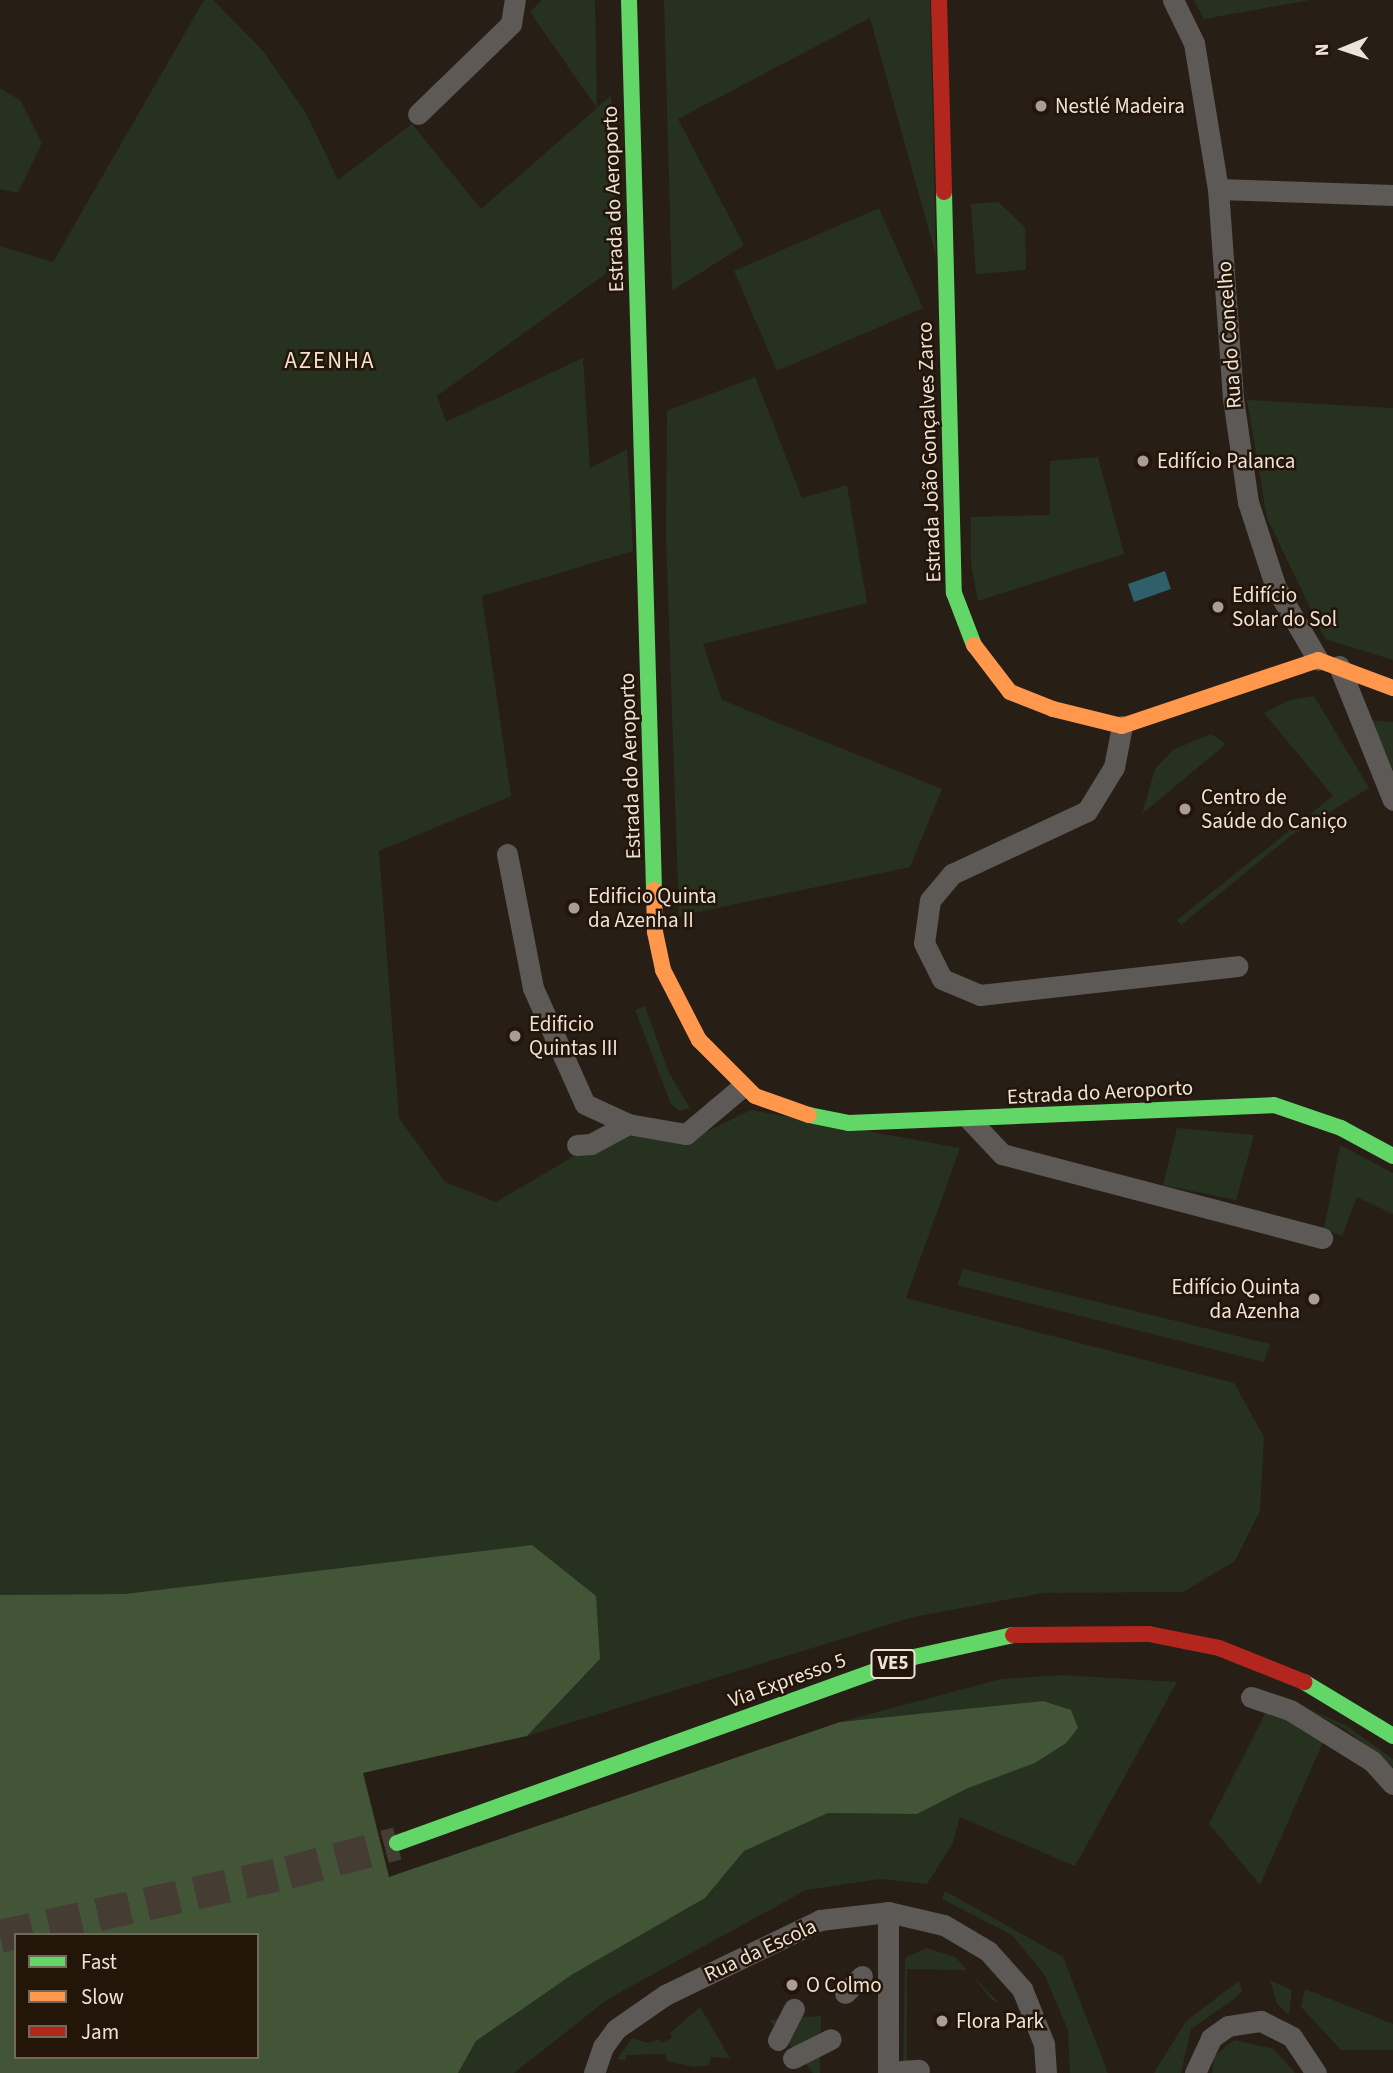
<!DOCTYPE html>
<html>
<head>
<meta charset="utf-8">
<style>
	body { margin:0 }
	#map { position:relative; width:1393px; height:2073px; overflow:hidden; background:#271e16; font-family:"Source Sans 3",sans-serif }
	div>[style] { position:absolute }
	.green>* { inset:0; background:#273120 }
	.forest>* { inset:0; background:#435537 }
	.water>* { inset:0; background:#2f5f69 }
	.primary-tunnel>* { height:33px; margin-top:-16.5px; transform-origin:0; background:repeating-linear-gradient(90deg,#453c33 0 33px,transparent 0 50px) }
	.street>* { height:21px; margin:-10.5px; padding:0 10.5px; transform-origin:10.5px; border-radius:10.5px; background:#5d5956 }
	.fast>* { height:16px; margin:-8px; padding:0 8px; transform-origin:8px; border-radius:8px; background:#63d668 }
	.slow>* { height:16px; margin:-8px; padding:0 8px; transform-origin:8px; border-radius:8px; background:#ff974d }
	.jam>* { height:16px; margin:-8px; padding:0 8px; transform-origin:8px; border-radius:8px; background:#b3261e }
	.dots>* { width:19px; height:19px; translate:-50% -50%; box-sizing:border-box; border:4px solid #231507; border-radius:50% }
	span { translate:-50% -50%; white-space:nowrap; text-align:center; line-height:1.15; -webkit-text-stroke:5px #231507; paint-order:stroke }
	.shield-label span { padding:2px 5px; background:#231507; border:2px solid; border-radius:5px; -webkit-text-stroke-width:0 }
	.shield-label { font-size:19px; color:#eee3da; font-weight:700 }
	.poi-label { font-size:21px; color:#eee3da }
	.left { translate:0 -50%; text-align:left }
	.right { translate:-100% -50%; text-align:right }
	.street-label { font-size:21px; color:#eee3da }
	.neighbourhood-label { font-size:23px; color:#f5e0ce; letter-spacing:2px }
	.legend { position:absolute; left:14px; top:1933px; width:245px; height:126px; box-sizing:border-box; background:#231507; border:2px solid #74675b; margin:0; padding:9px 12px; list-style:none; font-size:21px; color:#eee3da }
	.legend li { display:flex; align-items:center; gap:14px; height:35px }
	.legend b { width:35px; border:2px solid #74675b }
	.north { position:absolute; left:1309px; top:14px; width:70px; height:70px; -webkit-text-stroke:5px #231507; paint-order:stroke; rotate:268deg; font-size:19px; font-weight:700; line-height:28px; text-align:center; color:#eee3da }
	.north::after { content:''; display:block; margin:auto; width:24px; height:32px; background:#eee3da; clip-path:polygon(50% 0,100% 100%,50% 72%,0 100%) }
</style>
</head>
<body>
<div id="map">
	<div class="green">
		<div style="clip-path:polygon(204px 0,213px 0,263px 51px,306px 113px,338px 180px,412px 124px,481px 209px,597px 108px,530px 12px,542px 0,595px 0,597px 107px,611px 96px,618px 265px,437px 396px,446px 422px,583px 358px,590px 468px,627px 449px,633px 551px,482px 596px,511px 796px,379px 851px,399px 1118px,445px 1182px,496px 1202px,632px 1122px,702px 1134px,751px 1110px,960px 1148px,906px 1298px,1234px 1383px,1264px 1437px,1260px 1511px,1235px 1561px,1183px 1592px,1043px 1593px,913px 1617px,527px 1736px,600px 1659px,125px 1594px,0 1595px,0 246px,53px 262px)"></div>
		<div style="clip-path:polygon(664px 0,930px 0,936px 256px,870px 18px,678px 119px,744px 245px,672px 291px)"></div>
		<div style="clip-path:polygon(1194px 0,1310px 0,1204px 19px)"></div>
		<div style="clip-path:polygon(0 88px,21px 101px,42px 143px,18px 193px,0 189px)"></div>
		<div style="clip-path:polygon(998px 202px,1025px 227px,1026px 270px,976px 274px,971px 204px)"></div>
		<div style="clip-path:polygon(879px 208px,923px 308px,777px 371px,734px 271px)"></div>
		<div style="clip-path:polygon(755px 377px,802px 498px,847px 485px,867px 603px,703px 644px,722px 700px,942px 789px,910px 867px,679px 916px,666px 537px,667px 411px)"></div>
		<div style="clip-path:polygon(1247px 400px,1393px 408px,1393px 660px,1325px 639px,1267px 518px)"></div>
		<div style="clip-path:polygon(1098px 457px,1124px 554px,978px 601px,971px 564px,971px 517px,1050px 515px,1050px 461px)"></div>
		<div style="clip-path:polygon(1314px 696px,1369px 788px,1292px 835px,1181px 925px,1177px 920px,1333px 796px,1264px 713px,1289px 700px)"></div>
		<div style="clip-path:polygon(1371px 720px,1393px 722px,1393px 770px)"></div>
		<div style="clip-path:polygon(1211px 734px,1226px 744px,1142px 814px,1155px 769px,1173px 750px)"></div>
		<div style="clip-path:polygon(645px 1006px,669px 1073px,690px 1108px,679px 1111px,671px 1104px,635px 1010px)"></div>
		<div style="clip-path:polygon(1177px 1128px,1254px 1135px,1236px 1200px,1163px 1185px)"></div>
		<div style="clip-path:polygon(1340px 1145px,1393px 1173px,1393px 1214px,1357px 1197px,1342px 1236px,1324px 1229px)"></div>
		<div style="clip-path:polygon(963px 1269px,1270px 1344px,1264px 1362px,957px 1285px)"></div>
		<div style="clip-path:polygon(1061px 1675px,1177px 1682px,1075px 1866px,960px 1817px,952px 1845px,927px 1884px,880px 1879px,806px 1890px,608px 1999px,514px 2073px,458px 2073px,476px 2041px,573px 1974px,705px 1898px,744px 1851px,828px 1813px,917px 1814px,968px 1788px,1043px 1701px,840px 1722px,1001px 1679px)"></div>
		<div style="clip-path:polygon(1304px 1707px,1347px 1726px,1393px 1759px,1393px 1767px,1345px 1729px)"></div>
		<div style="clip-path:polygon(1267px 1710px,1325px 1738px,1260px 1885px,1209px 1824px)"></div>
		<div style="clip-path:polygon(945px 1891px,1063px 1957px,1108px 2073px,1070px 2073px,1068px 2030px,1044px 1974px,1012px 1935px,942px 1899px)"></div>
		<div style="clip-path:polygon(927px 1948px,955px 1957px,1000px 2004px,991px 1999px,968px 1970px,907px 1969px,907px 2073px,903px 2073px,905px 1958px)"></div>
		<div style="clip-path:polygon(1270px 1980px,1292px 1990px,1289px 2015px,1277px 2004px)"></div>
		<div style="clip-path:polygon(1239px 1981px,1242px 1991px,1234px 1999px,1191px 2029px,1181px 2073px,1154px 2073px,1186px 2021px)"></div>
		<div style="clip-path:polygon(1305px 1989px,1393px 2024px,1393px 2050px,1341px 2050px,1301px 2007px)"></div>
		<div style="clip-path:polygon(700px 2007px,730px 2058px,711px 2057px,709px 2065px,694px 2067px,667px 2061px,665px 2054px,626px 2055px,626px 2060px,617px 2059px,632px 2038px,648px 2043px,659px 2039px,662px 2043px,672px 2038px,670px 2033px)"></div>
		<div style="clip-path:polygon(821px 2016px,820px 2073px,813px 2073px,769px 2020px)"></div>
		<div style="clip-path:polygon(1234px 2040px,1274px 2049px,1295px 2073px,1212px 2073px,1214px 2056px)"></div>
	</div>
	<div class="forest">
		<div style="clip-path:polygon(evenodd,532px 1545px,596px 1596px,600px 1659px,527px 1736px,363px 1773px,389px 1877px,840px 1722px,1043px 1701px,1071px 1710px,1078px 1728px,1066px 1743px,1035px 1763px,968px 1788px,917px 1814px,828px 1813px,744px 1851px,705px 1898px,573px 1974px,476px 2041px,458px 2073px,0 2073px,0 1595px,125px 1594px,532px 1545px,16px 1935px,257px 1935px,257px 2057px,16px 2057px,16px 1935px)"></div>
	</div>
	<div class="water">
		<div style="clip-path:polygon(1165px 571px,1171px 589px,1134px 602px,1128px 584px)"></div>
	</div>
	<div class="primary-tunnel">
		<div style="left:0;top:1936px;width:295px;rotate:-12.5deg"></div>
		<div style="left:288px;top:1872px;width:113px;rotate:-14.9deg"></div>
	</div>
	<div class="street">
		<div style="left:1173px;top:0;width:48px;rotate:64deg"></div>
		<div style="left:1194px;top:43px;width:148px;rotate:80.7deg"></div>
		<div style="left:1218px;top:189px;width:210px;rotate:85.9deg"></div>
		<div style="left:1233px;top:398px;width:105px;rotate:81.8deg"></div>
		<div style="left:1248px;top:502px;width:90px;rotate:72deg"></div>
		<div style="left:1276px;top:588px;width:83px;rotate:59.7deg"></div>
		<div style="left:418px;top:114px;width:129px;rotate:-44.1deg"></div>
		<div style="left:511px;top:24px;width:24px;rotate:-81deg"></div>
		<div style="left:1218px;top:189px;width:175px;rotate:2deg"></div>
		<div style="left:1339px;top:666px;width:144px;rotate:68.1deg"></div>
		<div style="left:1122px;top:726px;width:42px;rotate:101deg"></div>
		<div style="left:1114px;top:767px;width:52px;rotate:121.5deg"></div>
		<div style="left:1087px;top:811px;width:149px;rotate:155deg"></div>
		<div style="left:952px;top:874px;width:34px;rotate:130deg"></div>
		<div style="left:930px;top:900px;width:43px;rotate:97.9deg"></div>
		<div style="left:924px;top:943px;width:40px;rotate:63.4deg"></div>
		<div style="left:942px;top:979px;width:41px;rotate:22.8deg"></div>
		<div style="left:980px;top:995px;width:259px;rotate:-6.4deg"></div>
		<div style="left:507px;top:854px;width:136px;rotate:79deg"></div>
		<div style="left:533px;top:988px;width:127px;rotate:65.9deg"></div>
		<div style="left:585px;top:1104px;width:47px;rotate:24.9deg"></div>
		<div style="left:970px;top:1120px;width:47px;rotate:46.7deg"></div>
		<div style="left:1002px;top:1154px;width:331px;rotate:14.7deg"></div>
		<div style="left:577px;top:1145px;width:14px;rotate:-4deg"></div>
		<div style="left:591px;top:1144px;width:42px;rotate:-28.4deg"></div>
		<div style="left:628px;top:1124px;width:59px;rotate:9.8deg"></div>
		<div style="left:686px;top:1134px;width:73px;rotate:-40deg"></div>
		<div style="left:1251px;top:1697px;width:41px;rotate:18.4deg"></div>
		<div style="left:1290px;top:1710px;width:97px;rotate:31.9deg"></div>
		<div style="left:1372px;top:1761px;width:31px;rotate:48deg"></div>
		<div style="left:888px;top:1912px;width:161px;rotate:90deg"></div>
		<div style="left:845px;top:1993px;width:24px;rotate:-45deg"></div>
		<div style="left:778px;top:2040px;width:35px;rotate:-63deg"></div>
		<div style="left:793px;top:2058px;width:42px;rotate:-26.6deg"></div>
		<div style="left:888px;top:2072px;width:31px;rotate:-4deg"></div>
		<div style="left:594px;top:2073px;width:28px;rotate:-71deg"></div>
		<div style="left:603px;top:2047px;width:22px;rotate:-54deg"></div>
		<div style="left:616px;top:2029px;width:60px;rotate:-34.8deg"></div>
		<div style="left:665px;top:1995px;width:172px;rotate:-25.8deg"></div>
		<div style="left:820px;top:1920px;width:68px;rotate:-6.7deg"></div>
		<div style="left:888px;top:1912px;width:57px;rotate:13.1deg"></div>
		<div style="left:944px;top:1925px;width:51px;rotate:30.6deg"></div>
		<div style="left:988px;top:1951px;width:51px;rotate:48.2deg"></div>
		<div style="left:1022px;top:1989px;width:59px;rotate:68.2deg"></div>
		<div style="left:1044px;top:2044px;width:29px;rotate:86deg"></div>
		<div style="left:1195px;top:2073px;width:38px;rotate:-65deg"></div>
		<div style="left:1211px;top:2038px;width:21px;rotate:-35deg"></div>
		<div style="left:1228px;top:2026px;width:33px;rotate:-9deg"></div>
		<div style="left:1261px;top:2021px;width:35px;rotate:27deg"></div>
		<div style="left:1292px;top:2037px;width:43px;rotate:56.3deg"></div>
	</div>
	<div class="fast">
		<div style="left:629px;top:0;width:890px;rotate:88.39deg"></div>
		<div style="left:944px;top:192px;width:401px;rotate:88.6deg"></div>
		<div style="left:954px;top:593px;width:56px;rotate:69deg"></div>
		<div style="left:809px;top:1115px;width:41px;rotate:11.3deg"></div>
		<div style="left:849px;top:1123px;width:425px;rotate:-2.4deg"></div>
		<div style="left:1274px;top:1105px;width:71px;rotate:18.9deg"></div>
		<div style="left:1341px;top:1128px;width:59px;rotate:28.3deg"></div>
		<div style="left:1304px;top:1682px;width:104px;rotate:31.2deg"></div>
		<div style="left:397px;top:1843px;width:549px;rotate:-19.79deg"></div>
		<div style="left:914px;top:1657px;width:101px;rotate:-12.5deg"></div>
	</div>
	<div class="slow">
		<div style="left:974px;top:645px;width:59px;rotate:52.5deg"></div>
		<div style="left:1010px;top:692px;width:46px;rotate:21.6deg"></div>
		<div style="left:1053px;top:709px;width:71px;rotate:13.8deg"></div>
		<div style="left:1122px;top:726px;width:207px;rotate:-18.6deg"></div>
		<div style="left:1318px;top:660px;width:80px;rotate:20.5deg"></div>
		<div style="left:654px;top:890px;width:42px;rotate:88.6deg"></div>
		<div style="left:655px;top:932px;width:39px;rotate:78deg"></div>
		<div style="left:663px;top:970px;width:79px;rotate:62.8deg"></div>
		<div style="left:699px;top:1040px;width:79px;rotate:45deg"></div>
		<div style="left:755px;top:1096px;width:57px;rotate:19.4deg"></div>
	</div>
	<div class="jam">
		<div style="left:939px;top:0;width:192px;rotate:88.5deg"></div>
		<div style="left:1013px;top:1635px;width:136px;rotate:-0.4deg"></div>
		<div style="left:1149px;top:1634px;width:71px;rotate:11.3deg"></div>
		<div style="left:1219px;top:1648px;width:92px;rotate:21.8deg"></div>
	</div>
	<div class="dots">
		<div style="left:1041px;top:106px;background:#a89e95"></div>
		<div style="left:1143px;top:461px;background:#a89e95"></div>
		<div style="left:1218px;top:607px;background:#a89e95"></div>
		<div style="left:1185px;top:809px;background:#a89e95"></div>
		<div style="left:574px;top:908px;background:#a89e95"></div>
		<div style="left:515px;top:1036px;background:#a89e95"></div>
		<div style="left:1314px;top:1299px;background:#a89e95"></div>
		<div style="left:792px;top:1985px;background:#a89e95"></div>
		<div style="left:942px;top:2021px;background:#a89e95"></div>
	</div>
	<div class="shield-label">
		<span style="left:893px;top:1664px">VE5</span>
	</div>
	<div class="poi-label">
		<span class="left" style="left:1055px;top:106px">Nestlé Madeira</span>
		<span class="left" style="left:1157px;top:461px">Edifício Palanca</span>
		<span class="left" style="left:1232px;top:607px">Edifício<br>Solar do Sol</span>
		<span class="left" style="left:1201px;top:809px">Centro de<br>Saúde do Caniço</span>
		<span class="left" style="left:588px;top:908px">Edificio Quinta<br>da Azenha II</span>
		<span class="left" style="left:529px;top:1036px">Edificio<br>Quintas III</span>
		<span class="right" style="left:1300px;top:1299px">Edifício Quinta<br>da Azenha</span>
		<span class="left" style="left:806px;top:1985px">O Colmo</span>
		<span class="left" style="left:956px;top:2021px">Flora Park</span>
	</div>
	<div class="street-label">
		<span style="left:613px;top:199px;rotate:-92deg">Estrada do Aeroporto</span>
		<span style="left:1229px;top:335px;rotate:-94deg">Rua do Concelho</span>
		<span style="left:929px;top:452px;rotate:-92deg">Estrada João Gonçalves Zarco</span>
		<span style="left:630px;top:766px;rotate:-92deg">Estrada do Aeroporto</span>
		<span style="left:1100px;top:1092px;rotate:-3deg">Estrada do Aeroporto</span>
		<span style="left:787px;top:1680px;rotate:-20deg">Via Expresso 5</span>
		<span style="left:760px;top:1950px;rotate:-25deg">Rua da Escola</span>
	</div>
	<div class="neighbourhood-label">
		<span style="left:330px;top:361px">AZENHA</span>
	</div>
	<ul class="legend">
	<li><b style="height:9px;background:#63d668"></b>Fast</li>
	<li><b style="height:9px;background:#ff974d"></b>Slow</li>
	<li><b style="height:9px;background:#b3261e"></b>Jam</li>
	</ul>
	<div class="north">N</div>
</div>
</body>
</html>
